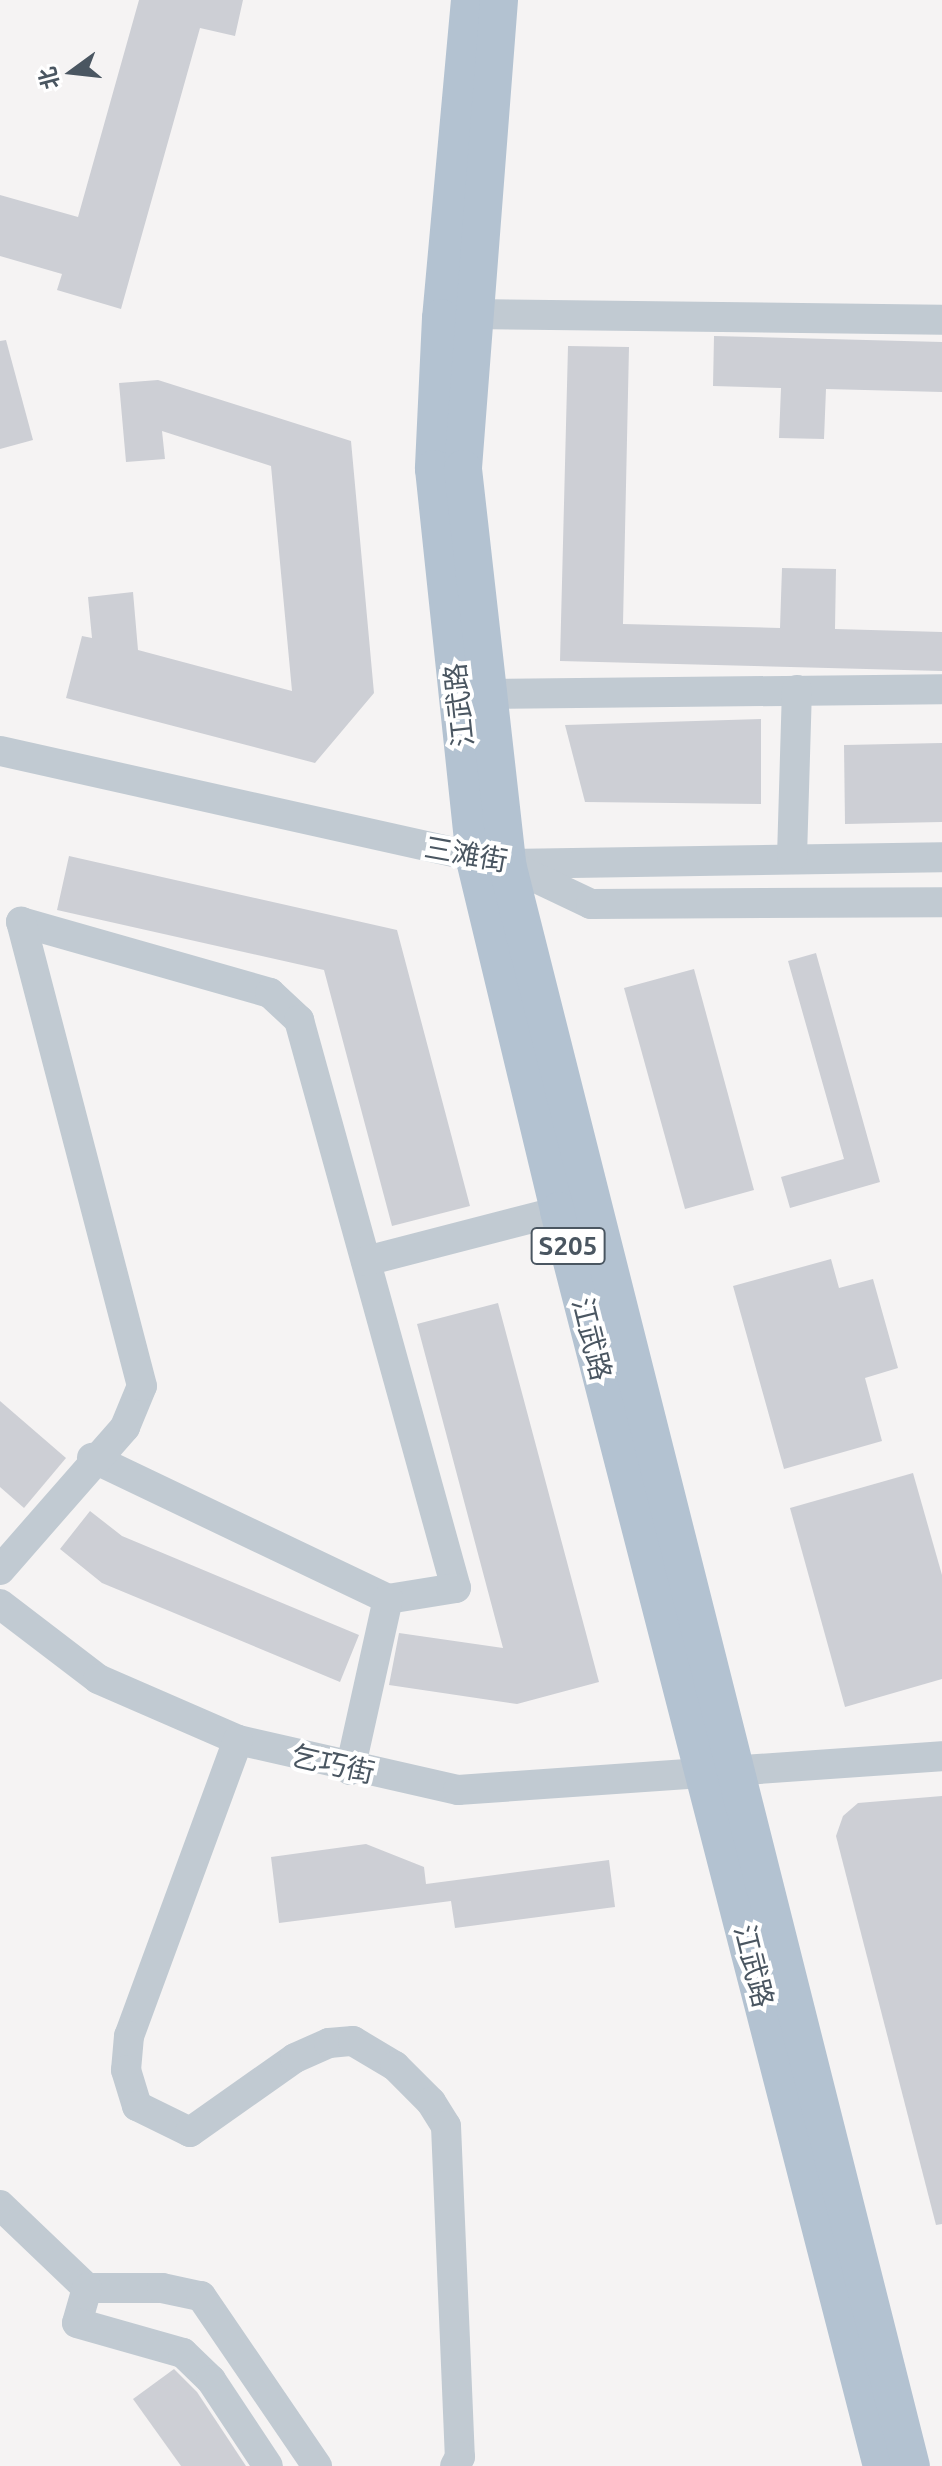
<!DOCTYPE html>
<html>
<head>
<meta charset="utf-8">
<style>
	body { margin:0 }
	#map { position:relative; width:942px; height:2466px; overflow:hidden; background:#f5f3f3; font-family:Ubuntu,"Noto Sans SC",sans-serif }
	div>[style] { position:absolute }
	.building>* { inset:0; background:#cdcfd5 }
	.minor>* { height:30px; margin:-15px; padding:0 15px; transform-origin:15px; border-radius:15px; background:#c1cad2 }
	.major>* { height:38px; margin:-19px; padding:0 19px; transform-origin:19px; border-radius:19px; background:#b3c2d1 }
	span { translate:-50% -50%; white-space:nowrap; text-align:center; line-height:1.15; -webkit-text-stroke:8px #fff; paint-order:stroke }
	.shield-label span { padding:2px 6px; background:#fff; border:2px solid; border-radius:6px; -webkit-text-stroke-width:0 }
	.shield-label { font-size:26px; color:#4a5661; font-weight:700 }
	.street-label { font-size:28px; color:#4a5661 }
	.north { position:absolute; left:32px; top:32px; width:80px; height:80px; -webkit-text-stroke:6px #fff; paint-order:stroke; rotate:255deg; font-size:22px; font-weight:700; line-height:32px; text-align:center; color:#4a5661 }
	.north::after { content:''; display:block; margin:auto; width:28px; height:36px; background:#4a5661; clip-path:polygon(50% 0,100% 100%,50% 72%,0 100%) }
</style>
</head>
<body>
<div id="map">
	<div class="building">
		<div style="clip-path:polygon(139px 0,243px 0,235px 36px,200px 28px,121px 309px,57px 290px,62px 274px,0 256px,0 195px,78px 217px)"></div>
		<div style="clip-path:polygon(714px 336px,942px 342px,942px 392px,826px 389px,824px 439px,779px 438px,781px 388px,713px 386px)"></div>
		<div style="clip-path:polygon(6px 340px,33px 440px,0 449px,0 341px)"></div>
		<div style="clip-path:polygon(568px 346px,629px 347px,623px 624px,780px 628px,782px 568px,836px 569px,835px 629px,942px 632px,942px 671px,560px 661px)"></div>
		<div style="clip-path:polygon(158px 380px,351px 441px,374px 693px,315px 763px,66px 698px,82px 636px,92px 638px,88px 597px,133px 592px,138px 650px,292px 691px,271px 466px,162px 431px,165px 459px,126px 462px,119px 383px)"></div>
		<div style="clip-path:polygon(761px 719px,761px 804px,585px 802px,565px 725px)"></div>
		<div style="clip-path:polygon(942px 743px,942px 822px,845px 824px,844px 745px)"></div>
		<div style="clip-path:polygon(69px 856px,397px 930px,470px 1206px,392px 1226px,324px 970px,57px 910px)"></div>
		<div style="clip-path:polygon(816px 953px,880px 1182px,790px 1208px,781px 1177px,844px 1159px,788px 961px)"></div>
		<div style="clip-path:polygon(694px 969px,754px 1190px,685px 1209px,624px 988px)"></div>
		<div style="clip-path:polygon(831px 1259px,839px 1288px,873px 1279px,898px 1368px,865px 1378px,882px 1441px,784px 1469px,733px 1286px)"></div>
		<div style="clip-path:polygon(498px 1303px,599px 1682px,517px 1704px,389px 1685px,399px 1633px,503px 1648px,417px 1324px)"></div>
		<div style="clip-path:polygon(0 1401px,66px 1458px,24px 1508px,0 1487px)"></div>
		<div style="clip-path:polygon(913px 1473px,942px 1575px,942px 1679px,845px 1707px,790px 1508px)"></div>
		<div style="clip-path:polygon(90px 1511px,122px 1536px,359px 1635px,340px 1682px,102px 1583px,60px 1549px)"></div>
		<div style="clip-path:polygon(942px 1796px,942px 2224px,936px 2225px,836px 1836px,843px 1816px,858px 1803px)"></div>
		<div style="clip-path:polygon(366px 1844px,424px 1867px,426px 1884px,609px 1860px,615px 1907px,455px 1928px,451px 1901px,279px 1923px,271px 1857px)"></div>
		<div style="clip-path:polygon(174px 2369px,197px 2392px,246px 2466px,181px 2466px,133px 2399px)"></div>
	</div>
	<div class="minor">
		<div style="left:472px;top:314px;width:470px;rotate:0.7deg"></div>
		<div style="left:488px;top:694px;width:454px;rotate:-0.6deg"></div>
		<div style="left:0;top:751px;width:519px;rotate:12.56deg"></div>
		<div style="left:507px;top:864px;width:435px;rotate:-0.9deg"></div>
		<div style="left:792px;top:857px;width:167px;rotate:-88.3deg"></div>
		<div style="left:513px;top:867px;width:86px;rotate:25.4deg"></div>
		<div style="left:591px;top:904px;width:351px;rotate:-0.3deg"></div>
		<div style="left:21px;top:922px;width:259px;rotate:15.9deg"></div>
		<div style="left:270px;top:993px;width:40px;rotate:43deg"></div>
		<div style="left:299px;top:1020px;width:589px;rotate:74.55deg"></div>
		<div style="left:456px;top:1588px;width:69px;rotate:170.8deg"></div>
		<div style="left:388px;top:1599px;width:328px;rotate:-154.5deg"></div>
		<div style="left:366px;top:1261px;width:199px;rotate:-14.5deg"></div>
		<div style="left:0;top:1570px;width:190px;rotate:-48.8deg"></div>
		<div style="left:125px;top:1427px;width:44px;rotate:-67.5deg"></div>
		<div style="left:142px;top:1386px;width:480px;rotate:-104.6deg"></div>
		<div style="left:0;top:1604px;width:123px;rotate:37.4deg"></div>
		<div style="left:98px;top:1679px;width:153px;rotate:23.5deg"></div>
		<div style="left:238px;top:1740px;width:226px;rotate:12.8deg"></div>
		<div style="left:458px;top:1790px;width:485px;rotate:-4deg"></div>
		<div style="left:238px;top:1740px;width:315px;rotate:110.2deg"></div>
		<div style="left:129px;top:2036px;width:34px;rotate:95deg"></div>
		<div style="left:126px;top:2070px;width:38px;rotate:73deg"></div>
		<div style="left:137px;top:2106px;width:59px;rotate:26.1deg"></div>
		<div style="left:190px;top:2132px;width:128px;rotate:-35.2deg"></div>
		<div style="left:295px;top:2058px;width:37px;rotate:-24deg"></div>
		<div style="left:329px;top:2043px;width:24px;rotate:-5deg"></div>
		<div style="left:353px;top:2041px;width:49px;rotate:30.8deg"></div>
		<div style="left:395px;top:2066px;width:51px;rotate:45deg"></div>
		<div style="left:431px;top:2102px;width:28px;rotate:58deg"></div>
		<div style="left:446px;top:2126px;width:331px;rotate:87.6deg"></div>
		<div style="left:460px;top:2457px;width:10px;rotate:119deg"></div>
		<div style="left:350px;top:1770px;width:175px;rotate:-77.5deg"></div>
		<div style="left:0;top:2205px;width:120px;rotate:43.7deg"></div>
		<div style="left:87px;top:2288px;width:75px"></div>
		<div style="left:162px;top:2288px;width:40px;rotate:12deg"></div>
		<div style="left:201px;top:2296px;width:206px;rotate:55.7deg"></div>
		<div style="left:87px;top:2288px;width:36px;rotate:106deg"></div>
		<div style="left:77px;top:2323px;width:110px;rotate:15.8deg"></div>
		<div style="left:183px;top:2353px;width:39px;rotate:44deg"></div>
		<div style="left:211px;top:2380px;width:103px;rotate:56.5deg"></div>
	</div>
	<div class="major">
		<div style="left:470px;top:0;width:319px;rotate:95.2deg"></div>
		<div style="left:441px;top:318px;width:151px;rotate:92.7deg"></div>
		<div style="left:434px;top:469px;width:393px;rotate:84deg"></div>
		<div style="left:475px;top:860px;width:361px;rotate:76.5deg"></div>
		<div style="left:559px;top:1211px;width:1296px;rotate:75.57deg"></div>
		<div style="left:499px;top:0;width:470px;rotate:94.4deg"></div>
		<div style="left:463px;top:469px;width:397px;rotate:83.6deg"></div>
		<div style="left:507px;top:864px;width:1652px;rotate:75.85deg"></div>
	</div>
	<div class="shield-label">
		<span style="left:568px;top:1246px">S205</span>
	</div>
	<div class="street-label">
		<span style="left:459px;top:705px;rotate:-96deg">江武路</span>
		<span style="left:466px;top:854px;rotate:10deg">三滩街</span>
		<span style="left:592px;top:1339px;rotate:76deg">江武路</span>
		<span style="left:333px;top:1764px;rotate:13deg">乞巧街</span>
		<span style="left:754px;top:1966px;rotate:76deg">江武路</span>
	</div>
	<div class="north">北</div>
</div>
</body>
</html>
